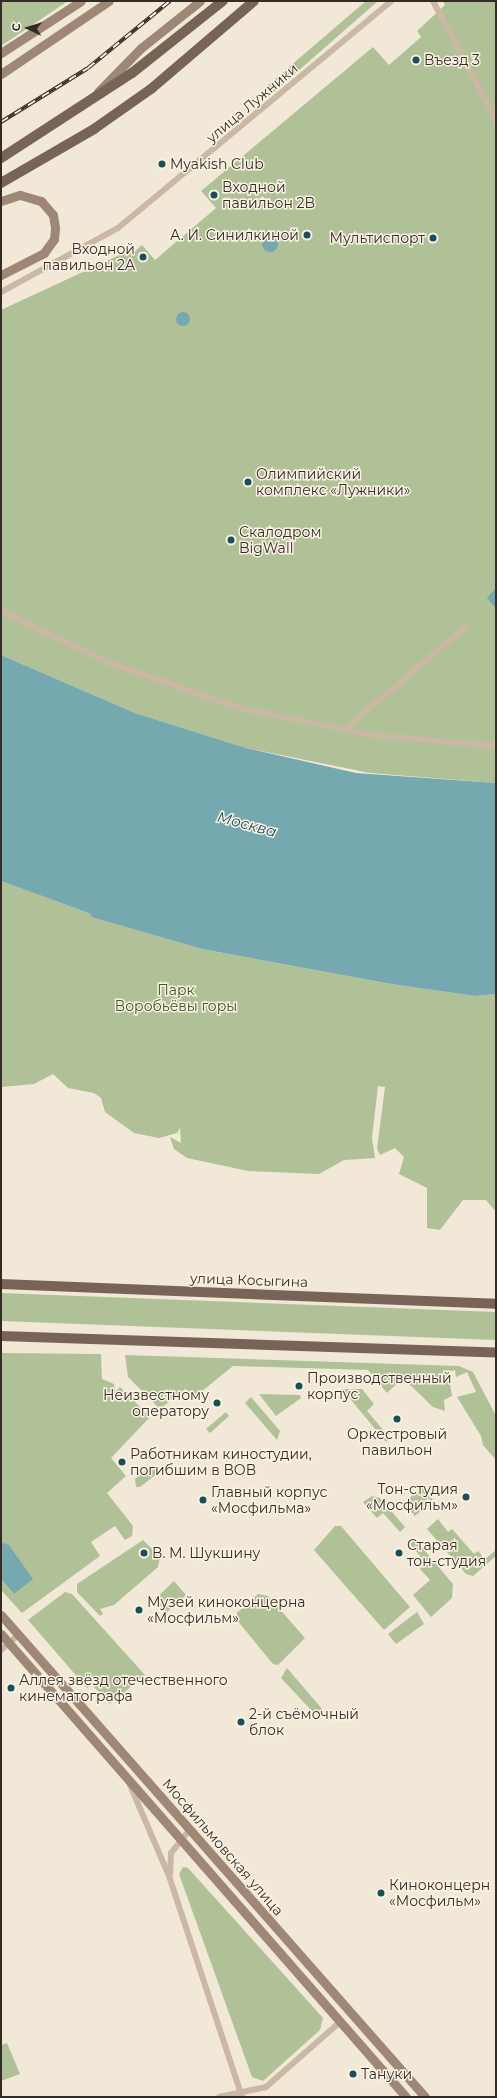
<!DOCTYPE html>
<html>
<head>
<meta charset="utf-8">
<style>
	body { margin:0 }
	#map { position:relative; width:497px; height:2098px; overflow:hidden; background:#f2e8d8; font-family:Montserrat,sans-serif }
	div>[style] { position:absolute }
	.green>* { inset:0; background:#b0c198 }
	.water>* { inset:0; background:#76a8b0 }
	.round { border-radius:50% }
	.minor>* { height:6px; margin:-3px; padding:0 3px; transform-origin:3px; border-radius:3px; background:#cab8a4 }
	.secondary>* { height:9px; margin:-4.5px; padding:0 4.5px; transform-origin:4.5px; border-radius:4.5px; background:#9e8775 }
	.primary>* { height:10px; margin:-5px; padding:0 5px; transform-origin:5px; border-radius:5px; background:#786456 }
	.rail>* { height:4px; margin-top:-2px; transform-origin:0; background:repeating-linear-gradient(90deg,#faf2e4 0 8px,#352c26 0 16px); box-sizing:border-box; border-block:1px solid #352c26 }
	.dots>* { width:11px; height:11px; translate:-50% -50%; box-sizing:border-box; border:2px solid #faf2e4; border-radius:50% }
	span { translate:-50% -50%; white-space:nowrap; text-align:center; line-height:1.15; -webkit-text-stroke:3px #faf2e4; paint-order:stroke }
	.poi-label { font-size:14px; color:#352c26 }
	.left { translate:0 -50%; text-align:left }
	.right { translate:-100% -50%; text-align:right }
	.street-label { font-size:14px; color:#352c26 }
	.park-label { font-size:14px; color:#405429 }
	.water-label { font-size:15px; color:#1a4e58; font-style:italic }
	.frame { position:absolute; inset:0; border:2px solid #352c26; pointer-events:none }
	.north { position:absolute; left:8px; top:8px; width:40px; height:40px; -webkit-text-stroke:3px #faf2e4; paint-order:stroke; rotate:274deg; font-size:11px; font-weight:700; line-height:16px; text-align:center; color:#352c26 }
	.north::after { content:''; display:block; margin:auto; width:14px; height:18px; background:#352c26; clip-path:polygon(50% 0,100% 100%,50% 72%,0 100%) }
</style>
</head>
<body>
<div id="map">
	<div class="green">
		<div style="clip-path:polygon(1px 1px,68px 1px,1px 46px)"></div>
		<div style="clip-path:polygon(366px 1px,378px 1px,273px 93px,268px 91px,268px 85px)"></div>
		<div style="clip-path:polygon(443px 1px,496px 1px,496px 783px,370px 773px,246px 748px,135px 713px,1px 655px,1px 310px,128px 251px,132px 254px,142px 245px,155px 260px,216px 208px,201px 191px,373px 47px,389px 65px,421px 37px,417px 31px,445px 5px)"></div>
		<div style="clip-path:polygon(1px 881px,91px 914px,91px 917px,202px 949px,391px 984px,475px 996px,496px 994px,496px 1212px,486px 1200px,463px 1200px,440px 1230px,427px 1228px,427px 1188px,399px 1174px,404px 1157px,395px 1148px,380px 1155px,377px 1149px,385px 1087px,378px 1086px,372px 1138px,375px 1158px,344px 1160px,319px 1174px,248px 1171px,187px 1158px,174px 1149px,170px 1137px,181px 1143px,180px 1128px,177px 1133px,159px 1138px,134px 1133px,105px 1112px,101px 1098px,94px 1093px,68px 1088px,53px 1074px,34px 1084px,2px 1087px)"></div>
		<div style="clip-path:polygon(1px 1293px,496px 1312px,496px 1340px,1px 1321px)"></div>
		<div style="clip-path:polygon(1px 1353px,101px 1354px,102px 1379px,114px 1384px,115px 1392px,120px 1387px,150px 1417px,111px 1458px,126px 1476px,107px 1493px,133px 1526px,132px 1536px,125px 1540px,115px 1526px,91px 1542px,100px 1556px,22px 1613px,1px 1590px,1px 1579px,14px 1594px,9px 1545px,1px 1542px)"></div>
		<div style="clip-path:polygon(125px 1355px,459px 1366px,473px 1372px,496px 1416px,496px 1460px,483px 1445px,481px 1436px,457px 1397px,476px 1392px,467px 1372px,456px 1377px,455px 1370px,448px 1372px,452px 1396px,444px 1400px,445px 1411px,433px 1407px,403px 1378px,387px 1393px,368px 1370px,233px 1366px,196px 1396px,185px 1389px,160px 1409px,128px 1377px)"></div>
		<div style="clip-path:polygon(342px 1389px,362px 1389px,374px 1404px,367px 1411px,390px 1438px,386px 1442px)"></div>
		<div style="clip-path:polygon(259px 1394px,300px 1395px,301px 1398px,276px 1416px)"></div>
		<div style="clip-path:polygon(251px 1397px,280px 1431px,277px 1440px,245px 1403px)"></div>
		<div style="clip-path:polygon(226px 1412px,229px 1416px,210px 1433px,206px 1429px)"></div>
		<div style="clip-path:polygon(152px 1465px,158px 1473px,140px 1487px,136px 1487px,135px 1479px)"></div>
		<div style="clip-path:polygon(422px 1487px,433px 1500px,415px 1516px,404px 1503px)"></div>
		<div style="clip-path:polygon(372px 1496px,380px 1498px,405px 1527px,400px 1532px,383px 1513px,377px 1518px,363px 1502px)"></div>
		<div style="clip-path:polygon(438px 1519px,448px 1532px,452px 1529px,474px 1554px,478px 1551px,485px 1559px,496px 1550px,496px 1556px,473px 1576px,466px 1574px,427px 1529px)"></div>
		<div style="clip-path:polygon(335px 1526px,341px 1526px,410px 1607px,384px 1630px,314px 1550px)"></div>
		<div style="clip-path:polygon(415px 1539px,453px 1584px,452px 1598px,431px 1617px,413px 1595px,430px 1580px,420px 1569px,426px 1563px,410px 1544px)"></div>
		<div style="clip-path:polygon(143px 1540px,160px 1557px,158px 1567px,114px 1605px,100px 1609px,103px 1614px,100px 1616px,77px 1592px,77px 1584px)"></div>
		<div style="clip-path:polygon(174px 1581px,186px 1595px,166px 1613px,155px 1599px)"></div>
		<div style="clip-path:polygon(65px 1592px,72px 1594px,145px 1675px,110px 1704px,92px 1685px,87px 1688px,28px 1620px)"></div>
		<div style="clip-path:polygon(258px 1594px,268px 1596px,305px 1638px,278px 1665px,273px 1664px,236px 1619px,237px 1613px)"></div>
		<div style="clip-path:polygon(417px 1612px,424px 1624px,396px 1644px,388px 1634px)"></div>
		<div style="clip-path:polygon(287px 1668px,323px 1710px,313px 1712px,281px 1678px)"></div>
		<div style="clip-path:polygon(183px 1867px,188px 1868px,323px 2018px,320px 2030px,263px 2081px,252px 2077px,179px 1874px)"></div>
		<div style="clip-path:polygon(7px 2043px,20px 2074px,1px 2081px,1px 2045px)"></div>
	</div>
	<div class="water">
		<div class="round" style="left:262px;top:236px;width:16px;height:16px"></div>
		<div class="round" style="left:176px;top:312px;width:14px;height:14px"></div>
		<div style="clip-path:polygon(496px 588px,496px 609px,487px 598px)"></div>
		<div style="clip-path:polygon(1px 655px,135px 713px,246px 748px,356px 773px,496px 783px,496px 994px,475px 996px,391px 984px,202px 949px,91px 917px,91px 914px,1px 881px)"></div>
		<div style="clip-path:polygon(1px 1542px,9px 1545px,33px 1579px,14px 1594px,1px 1579px)"></div>
	</div>
	<div class="minor">
		<div style="left:433px;top:1px;width:135px;rotate:62.1deg"></div>
		<div style="left:1px;top:292px;width:133px;rotate:-28.7deg"></div>
		<div style="left:118px;top:228px;width:355px;rotate:-39.7deg"></div>
		<div style="left:1px;top:611px;width:121px;rotate:25.5deg"></div>
		<div style="left:110px;top:663px;width:137px;rotate:19.2deg"></div>
		<div style="left:239px;top:708px;width:136px;rotate:11.5deg"></div>
		<div style="left:372px;top:735px;width:124px;rotate:5.1deg"></div>
		<div style="left:344px;top:730px;width:159px;rotate:-40.4deg"></div>
		<div style="left:1px;top:1650px;width:23px;rotate:-41deg"></div>
		<div style="left:130px;top:1785px;width:99px;rotate:66.8deg"></div>
		<div style="left:169px;top:1876px;width:233px;rotate:71.7deg"></div>
		<div style="left:170px;top:1874px;width:21px;rotate:-87deg"></div>
		<div style="left:171px;top:1853px;width:28px;rotate:-51deg"></div>
		<div style="left:219px;top:2097px;width:48px;rotate:-12deg"></div>
		<div style="left:266px;top:2087px;width:98px;rotate:-41.3deg"></div>
	</div>
	<div class="secondary">
		<div style="left:1px;top:53px;width:95px;rotate:-33deg"></div>
		<div style="left:1px;top:74px;width:130px;rotate:-34.1deg"></div>
		<div style="left:98px;top:92px;width:62px;rotate:-45.7deg"></div>
		<div style="left:141px;top:48px;width:75px;rotate:-38.5deg"></div>
		<div style="left:1px;top:201px;width:20px;rotate:-18deg"></div>
		<div style="left:20px;top:195px;width:22px;rotate:16deg"></div>
		<div style="left:41px;top:201px;width:18px;rotate:49deg"></div>
		<div style="left:53px;top:215px;width:13px;rotate:81deg"></div>
		<div style="left:55px;top:228px;width:11px;rotate:95deg"></div>
		<div style="left:54px;top:239px;width:17px;rotate:126deg"></div>
		<div style="left:44px;top:253px;width:48px;rotate:152.9deg"></div>
		<div style="left:1px;top:1615px;width:642px;rotate:48.66deg"></div>
		<div style="left:1px;top:1634px;width:615px;rotate:48.82deg"></div>
	</div>
	<div class="primary">
		<div style="left:1px;top:158px;width:156px;rotate:-33deg"></div>
		<div style="left:132px;top:73px;width:116px;rotate:-38.4deg"></div>
		<div style="left:1px;top:183px;width:108px;rotate:-30.1deg"></div>
		<div style="left:94px;top:129px;width:70px;rotate:-35.1deg"></div>
		<div style="left:151px;top:89px;width:135px;rotate:-40.5deg"></div>
		<div style="left:1px;top:1284px;width:495px;rotate:2.3deg"></div>
		<div style="left:1px;top:1336px;width:495px;rotate:1.9deg"></div>
	</div>
	<div class="rail">
		<div style="left:1px;top:122px;width:102px;rotate:-31.8deg"></div>
		<div style="left:88px;top:68px;width:106px;rotate:-39.3deg"></div>
	</div>
	<div class="dots">
		<div style="left:416px;top:60px;background:#1a4e58"></div>
		<div style="left:162px;top:164px;background:#1a4e58"></div>
		<div style="left:214px;top:195px;background:#1a4e58"></div>
		<div style="left:307px;top:235px;background:#1a4e58"></div>
		<div style="left:433px;top:238px;background:#1a4e58"></div>
		<div style="left:143px;top:257px;background:#1a4e58"></div>
		<div style="left:248px;top:482px;background:#1a4e58"></div>
		<div style="left:231px;top:540px;background:#1a4e58"></div>
		<div style="left:299px;top:1386px;background:#1a4e58"></div>
		<div style="left:217px;top:1403px;background:#1a4e58"></div>
		<div style="left:397px;top:1419px;background:#1a4e58"></div>
		<div style="left:122px;top:1462px;background:#1a4e58"></div>
		<div style="left:466px;top:1497px;background:#1a4e58"></div>
		<div style="left:203px;top:1500px;background:#1a4e58"></div>
		<div style="left:144px;top:1553px;background:#1a4e58"></div>
		<div style="left:399px;top:1553px;background:#1a4e58"></div>
		<div style="left:139px;top:1610px;background:#1a4e58"></div>
		<div style="left:11px;top:1688px;background:#1a4e58"></div>
		<div style="left:241px;top:1722px;background:#1a4e58"></div>
		<div style="left:381px;top:1893px;background:#1a4e58"></div>
		<div style="left:353px;top:2074px;background:#1a4e58"></div>
	</div>
	<div class="poi-label">
		<span class="left" style="left:424px;top:60px">Въезд 3</span>
		<span class="left" style="left:170px;top:164px">Myakish Club</span>
		<span class="left" style="left:222px;top:195px">Входной<br>павильон 2B</span>
		<span class="right" style="left:299px;top:235px">А. И. Синилкиной</span>
		<span class="right" style="left:425px;top:238px">Мультиспорт</span>
		<span class="right" style="left:135px;top:257px">Входной<br>павильон 2A</span>
		<span class="left" style="left:256px;top:482px">Олимпийский<br>комплекс «Лужники»</span>
		<span class="left" style="left:239px;top:540px">Скалодром<br>BigWall</span>
		<span class="left" style="left:307px;top:1386px">Производственный<br>корпус</span>
		<span class="right" style="left:209px;top:1403px">Неизвестному<br>оператору</span>
		<span style="left:397px;top:1442px">Оркестровый<br>павильон</span>
		<span class="left" style="left:130px;top:1462px">Работникам киностудии,<br>погибшим в ВОВ</span>
		<span class="right" style="left:458px;top:1497px">Тон-студия<br>«Мосфильм»</span>
		<span class="left" style="left:211px;top:1500px">Главный корпус<br>«Мосфильма»</span>
		<span class="left" style="left:407px;top:1553px">Старая<br>тон-студия</span>
		<span class="left" style="left:152px;top:1553px">В. М. Шукшину</span>
		<span class="left" style="left:147px;top:1610px">Музей киноконцерна<br>«Мосфильм»</span>
		<span class="left" style="left:19px;top:1688px">Аллея звёзд отечественного<br>кинематографа</span>
		<span class="left" style="left:249px;top:1722px">2-й съёмочный<br>блок</span>
		<span class="left" style="left:389px;top:1893px">Киноконцерн<br>«Мосфильм»</span>
		<span class="left" style="left:361px;top:2074px">Тануки</span>
	</div>
	<div class="street-label">
		<span style="left:252px;top:103px;rotate:-40deg">улица Лужники</span>
		<span style="left:249px;top:1280px;rotate:2deg">улица Косыгина</span>
		<span style="left:223px;top:1847px;rotate:49deg">Мосфильмовская улица</span>
	</div>
	<div class="park-label">
		<span style="left:176px;top:998px">Парк<br>Воробьёвы горы</span>
	</div>
	<div class="water-label">
		<span style="left:247px;top:824px;rotate:15deg">Москва</span>
	</div>
	<div class="frame"></div>
	<div class="north">С</div>
</div>
</body>
</html>
